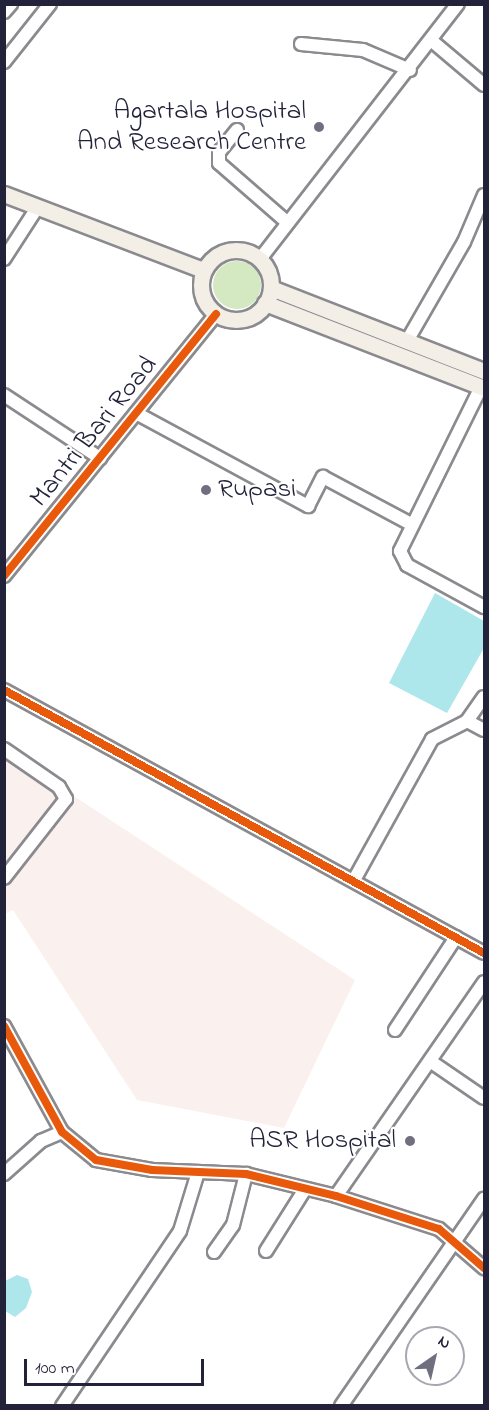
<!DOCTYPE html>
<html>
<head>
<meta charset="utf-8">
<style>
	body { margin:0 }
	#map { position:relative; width:489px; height:1410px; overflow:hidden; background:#fff; font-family:"Indie Flower",sans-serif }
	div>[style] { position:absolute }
	.built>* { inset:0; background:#faf1ee }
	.green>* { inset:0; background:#d4e8c2 }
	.round { border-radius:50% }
	.water>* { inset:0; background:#ade6eb }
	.roads { filter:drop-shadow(2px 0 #8a8a8f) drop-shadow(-2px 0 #8a8a8f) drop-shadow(0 2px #8a8a8f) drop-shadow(0 -2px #8a8a8f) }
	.minor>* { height:12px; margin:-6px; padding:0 6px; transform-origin:6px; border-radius:6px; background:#fff }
	.major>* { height:15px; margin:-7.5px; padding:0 7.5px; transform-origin:7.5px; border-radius:7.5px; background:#f3efe7 }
	.major>.ring { margin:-7.5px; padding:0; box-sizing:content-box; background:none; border:15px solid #f3efe7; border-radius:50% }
	.cycleway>* { height:8px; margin:-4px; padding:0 4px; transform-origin:4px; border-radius:4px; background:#e8590c }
	.dots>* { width:16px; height:16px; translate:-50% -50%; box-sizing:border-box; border:3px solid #fff; border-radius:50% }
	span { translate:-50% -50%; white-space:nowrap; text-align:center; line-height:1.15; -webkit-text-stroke:4.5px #fff; paint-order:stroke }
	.poi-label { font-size:27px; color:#22223b }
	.right { translate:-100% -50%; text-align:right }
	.left { translate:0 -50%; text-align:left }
	.street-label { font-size:27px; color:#22223b }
	.frame { position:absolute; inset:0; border:6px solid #22223b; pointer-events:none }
	.north { position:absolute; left:405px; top:1326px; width:60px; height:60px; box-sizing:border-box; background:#fff; border:2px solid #a7a7b1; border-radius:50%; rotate:34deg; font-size:16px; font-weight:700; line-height:24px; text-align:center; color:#22223b }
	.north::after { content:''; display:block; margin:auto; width:21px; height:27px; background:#6f6f80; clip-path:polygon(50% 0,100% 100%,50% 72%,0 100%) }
	.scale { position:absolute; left:24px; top:1359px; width:180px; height:27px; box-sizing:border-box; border:3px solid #22223b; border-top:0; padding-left:8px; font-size:18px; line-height:21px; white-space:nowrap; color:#22223b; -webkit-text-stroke:4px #fff; paint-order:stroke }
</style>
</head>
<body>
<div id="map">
	<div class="built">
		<div style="clip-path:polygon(5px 751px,355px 980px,284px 1128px,137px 1100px,13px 910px,5px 914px)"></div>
	</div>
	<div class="green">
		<div class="round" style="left:213px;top:261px;width:48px;height:48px"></div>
	</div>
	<div class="water">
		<div style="clip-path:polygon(435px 593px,484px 621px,484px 648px,447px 713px,389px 683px)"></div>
		<div style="clip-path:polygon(17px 1275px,28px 1279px,32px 1292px,26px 1308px,15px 1317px,5px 1311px,5px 1281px)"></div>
	</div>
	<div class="roads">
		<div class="minor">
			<div style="left:4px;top:12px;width:11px;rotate:-49deg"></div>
			<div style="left:432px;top:41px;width:68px;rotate:40.2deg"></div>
			<div style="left:301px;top:44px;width:62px;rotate:5.5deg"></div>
			<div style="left:363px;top:50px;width:51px;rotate:23.1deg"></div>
			<div style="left:4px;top:62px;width:74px;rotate:-51.6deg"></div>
			<div style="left:237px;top:130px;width:28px;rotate:129deg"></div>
			<div style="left:219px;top:152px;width:11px;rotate:90deg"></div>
			<div style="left:219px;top:163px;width:91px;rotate:41deg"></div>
			<div style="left:4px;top:259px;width:61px;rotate:-57.1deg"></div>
			<div style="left:260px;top:259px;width:323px;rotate:-52.2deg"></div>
			<div style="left:407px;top:341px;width:114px;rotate:-60.1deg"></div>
			<div style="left:464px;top:242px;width:51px;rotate:-66.9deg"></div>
			<div style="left:481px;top:387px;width:183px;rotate:116.3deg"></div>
			<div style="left:400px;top:551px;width:16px;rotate:63deg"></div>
			<div style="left:407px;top:565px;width:88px;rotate:28.6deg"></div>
			<div style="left:4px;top:395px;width:115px;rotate:33.3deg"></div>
			<div style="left:136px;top:413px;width:196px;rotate:28.4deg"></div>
			<div style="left:308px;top:506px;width:33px;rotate:-63deg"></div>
			<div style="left:323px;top:477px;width:100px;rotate:28.1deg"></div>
			<div style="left:4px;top:576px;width:337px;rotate:-51deg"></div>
			<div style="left:4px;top:690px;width:547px;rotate:28.72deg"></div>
			<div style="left:467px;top:721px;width:19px;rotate:28deg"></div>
			<div style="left:4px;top:749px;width:67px;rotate:34.6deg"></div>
			<div style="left:59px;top:787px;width:14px;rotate:60deg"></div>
			<div style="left:66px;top:799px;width:100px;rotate:128.1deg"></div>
			<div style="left:354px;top:880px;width:161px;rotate:-61deg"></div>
			<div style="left:432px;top:739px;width:39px;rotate:-27deg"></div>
			<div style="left:467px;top:721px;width:29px;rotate:-55deg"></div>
			<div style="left:4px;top:1026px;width:121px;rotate:61.3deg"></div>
			<div style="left:62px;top:1132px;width:44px;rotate:39.5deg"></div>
			<div style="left:96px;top:1160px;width:57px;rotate:10.1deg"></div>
			<div style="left:152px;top:1170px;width:94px;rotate:2.4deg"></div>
			<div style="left:246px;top:1174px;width:93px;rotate:13.7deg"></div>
			<div style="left:336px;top:1196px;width:108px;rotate:17.8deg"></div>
			<div style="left:439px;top:1229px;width:60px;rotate:40.9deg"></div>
			<div style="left:395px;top:1030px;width:111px;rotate:-56.7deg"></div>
			<div style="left:430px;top:1061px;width:65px;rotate:34.4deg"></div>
			<div style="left:4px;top:1174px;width:50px;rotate:-41.7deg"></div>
			<div style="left:41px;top:1141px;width:23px;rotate:-23deg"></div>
			<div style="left:336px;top:1196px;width:260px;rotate:-55.3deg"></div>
			<div style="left:266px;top:1251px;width:73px;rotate:-57.8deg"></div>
			<div style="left:214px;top:1252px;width:33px;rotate:-55deg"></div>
			<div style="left:233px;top:1225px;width:53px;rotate:-75.7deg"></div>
			<div style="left:62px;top:1406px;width:211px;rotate:-56deg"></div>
			<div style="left:180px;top:1231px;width:62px;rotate:-73deg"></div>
			<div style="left:341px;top:1406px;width:252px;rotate:-55.4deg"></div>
		</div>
		<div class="major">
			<div style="left:4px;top:194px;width:213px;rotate:20.9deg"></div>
			<div class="ring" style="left:201px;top:250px;width:55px;height:55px"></div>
			<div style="left:271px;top:288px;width:229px;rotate:21.3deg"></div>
			<div style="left:265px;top:303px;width:235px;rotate:21.2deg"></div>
		</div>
	</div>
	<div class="cycleway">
		<div style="left:4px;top:576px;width:337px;rotate:-51deg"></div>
		<div style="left:4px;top:690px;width:547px;rotate:28.72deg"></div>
		<div style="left:4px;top:1026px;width:121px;rotate:61.3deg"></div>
		<div style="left:62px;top:1132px;width:44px;rotate:39.5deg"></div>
		<div style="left:96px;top:1160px;width:57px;rotate:10.1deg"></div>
		<div style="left:152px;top:1170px;width:94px;rotate:2.4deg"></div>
		<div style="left:246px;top:1174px;width:93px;rotate:13.7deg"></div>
		<div style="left:336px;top:1196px;width:108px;rotate:17.8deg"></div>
		<div style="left:439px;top:1229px;width:60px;rotate:40.9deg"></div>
	</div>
	<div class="dots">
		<div style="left:319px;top:127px;background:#6f6f80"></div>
		<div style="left:206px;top:490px;background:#6f6f80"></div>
		<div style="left:410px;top:1141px;background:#6f6f80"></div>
	</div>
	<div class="poi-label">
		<span class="right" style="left:306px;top:127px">Agartala Hospital<br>And Research Centre</span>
		<span class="left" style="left:218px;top:490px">Rupasi</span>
		<span class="right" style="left:396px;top:1141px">ASR Hospital</span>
	</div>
	<div class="street-label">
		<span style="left:94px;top:432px;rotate:-51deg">Mantri Bari Road</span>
	</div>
	<div class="frame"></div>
	<div class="north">N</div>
	<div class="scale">100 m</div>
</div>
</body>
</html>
